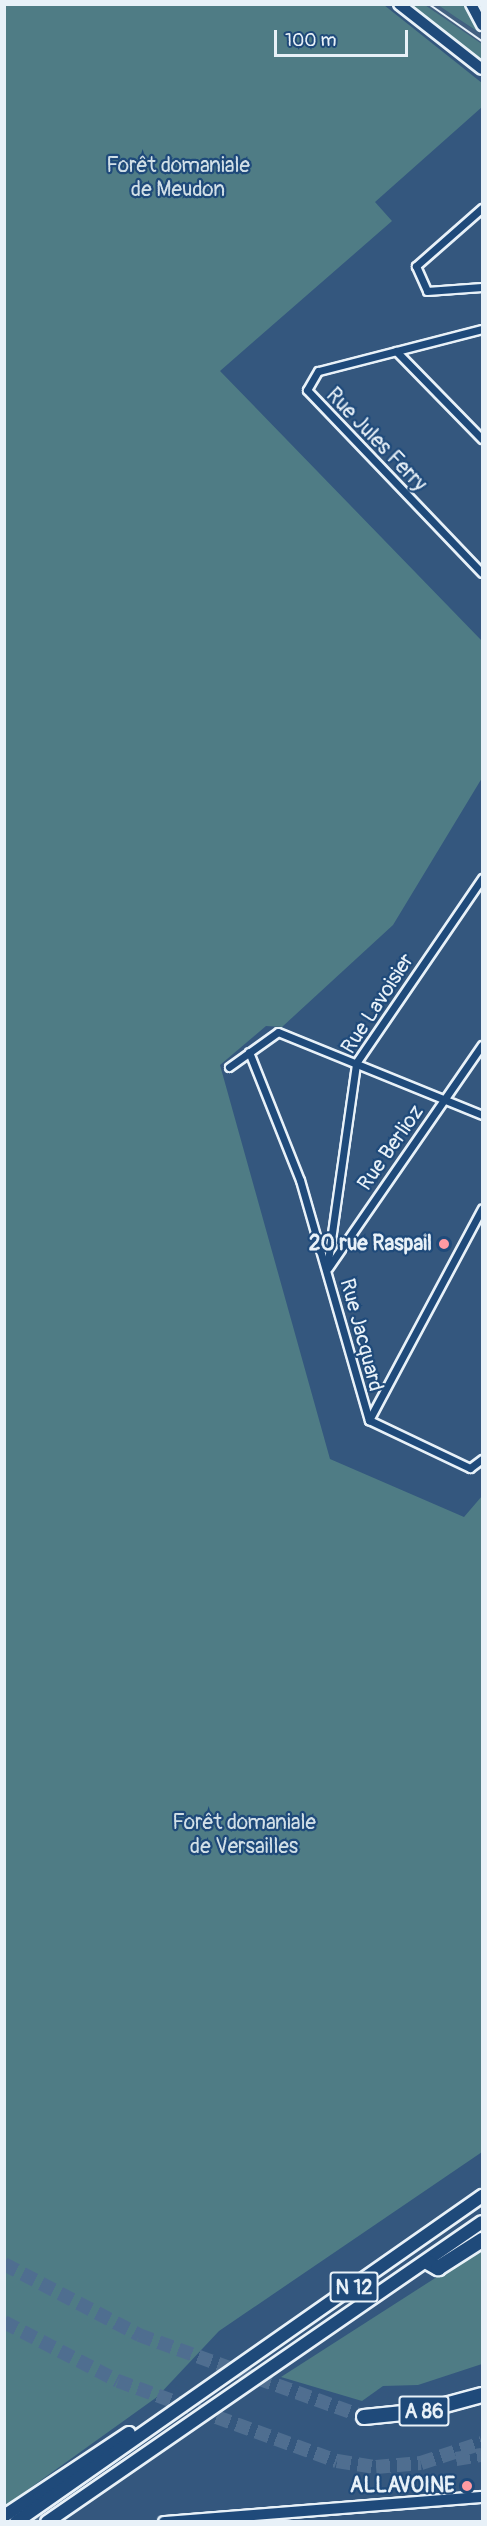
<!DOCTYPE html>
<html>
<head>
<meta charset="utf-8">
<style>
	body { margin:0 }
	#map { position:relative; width:487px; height:2526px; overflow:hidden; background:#34577e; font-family:Pangolin,sans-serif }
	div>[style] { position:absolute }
	.built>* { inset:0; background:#436080 }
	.green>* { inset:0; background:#4f7c85 }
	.secondary-tunnel>* { height:10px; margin-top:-5px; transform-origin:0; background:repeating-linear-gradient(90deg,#4f6e90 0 10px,transparent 0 15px) }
	.motorway-tunnel>* { height:14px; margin-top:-7px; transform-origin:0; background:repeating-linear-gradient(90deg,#4f6e90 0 14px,transparent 0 21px) }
	.roads { filter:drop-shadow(2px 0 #e8f1f8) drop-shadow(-2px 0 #e8f1f8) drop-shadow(0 2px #e8f1f8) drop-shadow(0 -2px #e8f1f8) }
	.minor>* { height:7px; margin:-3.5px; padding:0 3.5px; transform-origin:3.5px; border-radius:3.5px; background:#1f4a7a }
	.secondary>* { height:10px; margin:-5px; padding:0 5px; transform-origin:5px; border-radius:5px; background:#1f4a7a }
	.trunk>* { height:12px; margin:-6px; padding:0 6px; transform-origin:6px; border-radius:6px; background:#1f4a7a }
	.motorway>* { height:14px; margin:-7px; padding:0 7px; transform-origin:7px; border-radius:7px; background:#1f4a7a }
	.tram>* { height:1.5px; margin:-0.75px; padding:0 0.75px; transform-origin:0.75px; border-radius:0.75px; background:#e8f1f8 }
	.dots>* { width:16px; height:16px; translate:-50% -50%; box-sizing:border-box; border:3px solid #1f4a7a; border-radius:50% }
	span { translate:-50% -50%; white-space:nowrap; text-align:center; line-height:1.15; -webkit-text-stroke:4.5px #1f4a7a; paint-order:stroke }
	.shield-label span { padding:2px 4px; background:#1f4a7a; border:2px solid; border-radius:4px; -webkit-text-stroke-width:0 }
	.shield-label { font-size:20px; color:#e8f1f8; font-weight:700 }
	.park-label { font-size:21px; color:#d1dfe7 }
	.street-label { font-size:21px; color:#e8f1f8 }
	.poi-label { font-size:21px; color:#e8f1f8; font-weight:700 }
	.right { translate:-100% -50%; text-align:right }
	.frame { position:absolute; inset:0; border:6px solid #e8f1f8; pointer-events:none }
	.scale { position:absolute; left:274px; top:30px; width:134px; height:27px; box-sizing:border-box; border:3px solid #e8f1f8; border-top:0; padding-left:8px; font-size:18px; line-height:21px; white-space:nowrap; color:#e8f1f8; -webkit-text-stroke:4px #1f4a7a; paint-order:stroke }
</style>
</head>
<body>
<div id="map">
	<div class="built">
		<div style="clip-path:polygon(425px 5px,438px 5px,482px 35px,482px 44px)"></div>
	</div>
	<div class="green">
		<div style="clip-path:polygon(5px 4px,384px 5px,482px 83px,482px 107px,375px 202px,392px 221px,220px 371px,482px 641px,482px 778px,393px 925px,282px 1027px,266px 1026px,220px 1065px,330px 1459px,464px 1517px,482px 1496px,482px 2152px,219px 2331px,157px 2397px,5px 2506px)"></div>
		<div style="clip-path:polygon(407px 5px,425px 5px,482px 44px,482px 62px)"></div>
		<div style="clip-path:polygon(438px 5px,465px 5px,480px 33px,457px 18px)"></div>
		<div style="clip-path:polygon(482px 2248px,482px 2364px,418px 2385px,383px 2386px,362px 2401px,281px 2377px)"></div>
	</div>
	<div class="secondary-tunnel">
		<div style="left:20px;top:2513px;width:32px;rotate:16deg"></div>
	</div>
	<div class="motorway-tunnel">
		<div style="left:4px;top:2264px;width:153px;rotate:27.7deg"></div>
		<div style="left:139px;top:2335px;width:239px;rotate:20deg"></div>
		<div style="left:4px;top:2322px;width:128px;rotate:27.4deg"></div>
		<div style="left:118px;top:2381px;width:233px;rotate:20.1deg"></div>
		<div style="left:337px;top:2461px;width:39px;rotate:9deg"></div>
		<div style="left:376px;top:2467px;width:45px;rotate:-5.1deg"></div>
		<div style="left:421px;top:2463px;width:64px;rotate:-18.2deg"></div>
		<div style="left:456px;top:2459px;width:26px;rotate:-9deg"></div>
	</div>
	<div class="roads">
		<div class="minor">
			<div style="left:482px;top:208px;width:88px;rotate:138.7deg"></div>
			<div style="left:416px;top:266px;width:27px;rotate:66deg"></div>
			<div style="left:427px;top:291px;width:55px;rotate:-4.2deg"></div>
			<div style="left:482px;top:329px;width:169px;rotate:165.6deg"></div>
			<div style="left:318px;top:371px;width:22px;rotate:120deg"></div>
			<div style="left:307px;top:390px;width:253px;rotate:46.3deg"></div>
			<div style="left:396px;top:351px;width:123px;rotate:45.7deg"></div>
			<div style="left:249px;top:1052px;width:138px;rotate:68.3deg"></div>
			<div style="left:300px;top:1180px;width:250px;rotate:74deg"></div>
			<div style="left:369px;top:1420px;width:112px;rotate:25.4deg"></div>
			<div style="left:470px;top:1468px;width:15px;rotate:-37deg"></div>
			<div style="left:229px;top:1067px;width:60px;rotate:-35.5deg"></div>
			<div style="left:278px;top:1032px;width:220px;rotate:22.1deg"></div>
			<div style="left:327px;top:1268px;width:207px;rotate:-81.9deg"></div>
			<div style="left:356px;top:1063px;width:224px;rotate:-55.7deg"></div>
			<div style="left:328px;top:1268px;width:271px;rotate:-55.4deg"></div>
			<div style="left:369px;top:1420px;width:240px;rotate:-61.9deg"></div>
		</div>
		<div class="secondary">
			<div style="left:399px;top:4px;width:105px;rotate:38.1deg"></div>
			<div style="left:471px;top:4px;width:24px;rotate:62deg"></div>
			<div style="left:164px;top:2522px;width:319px;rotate:-4.5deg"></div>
		</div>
		<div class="trunk">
			<div style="left:4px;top:2516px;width:150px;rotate:-33.6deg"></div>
			<div style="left:16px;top:2522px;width:569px;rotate:-34.98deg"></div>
			<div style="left:47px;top:2522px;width:528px;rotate:-34.59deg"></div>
		</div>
		<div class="motorway">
			<div style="left:427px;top:2262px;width:13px;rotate:29deg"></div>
			<div style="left:438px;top:2268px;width:52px;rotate:-32.5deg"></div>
			<div style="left:364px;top:2417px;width:59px;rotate:-5.8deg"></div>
			<div style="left:423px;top:2411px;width:61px;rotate:-15.2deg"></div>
		</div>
	</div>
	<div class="tram">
		<div style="left:429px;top:4px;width:65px;rotate:34.9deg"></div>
	</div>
	<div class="dots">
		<div style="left:444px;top:1244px;background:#ff9aa2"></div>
		<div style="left:467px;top:2486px;background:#ff9aa2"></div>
	</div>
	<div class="shield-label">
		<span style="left:354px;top:2287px">N 12</span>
		<span style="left:424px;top:2411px">A 86</span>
	</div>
	<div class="park-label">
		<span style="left:178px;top:178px">Forêt domaniale<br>de Meudon</span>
		<span style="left:244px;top:1835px">Forêt domaniale<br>de Versailles</span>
	</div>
	<div class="street-label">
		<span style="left:376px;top:440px;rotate:46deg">Rue Jules Ferry</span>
		<span style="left:378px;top:1004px;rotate:-57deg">Rue Lavoisier</span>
		<span style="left:391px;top:1148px;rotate:-55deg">Rue Berlioz</span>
		<span style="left:361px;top:1335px;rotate:75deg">Rue Jacquard</span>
	</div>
	<div class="poi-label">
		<span class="right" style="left:432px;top:1244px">20 rue Raspail</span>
		<span class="right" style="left:455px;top:2486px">ALLAVOINE</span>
	</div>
	<div class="frame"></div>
	<div class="scale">100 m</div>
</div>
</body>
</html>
